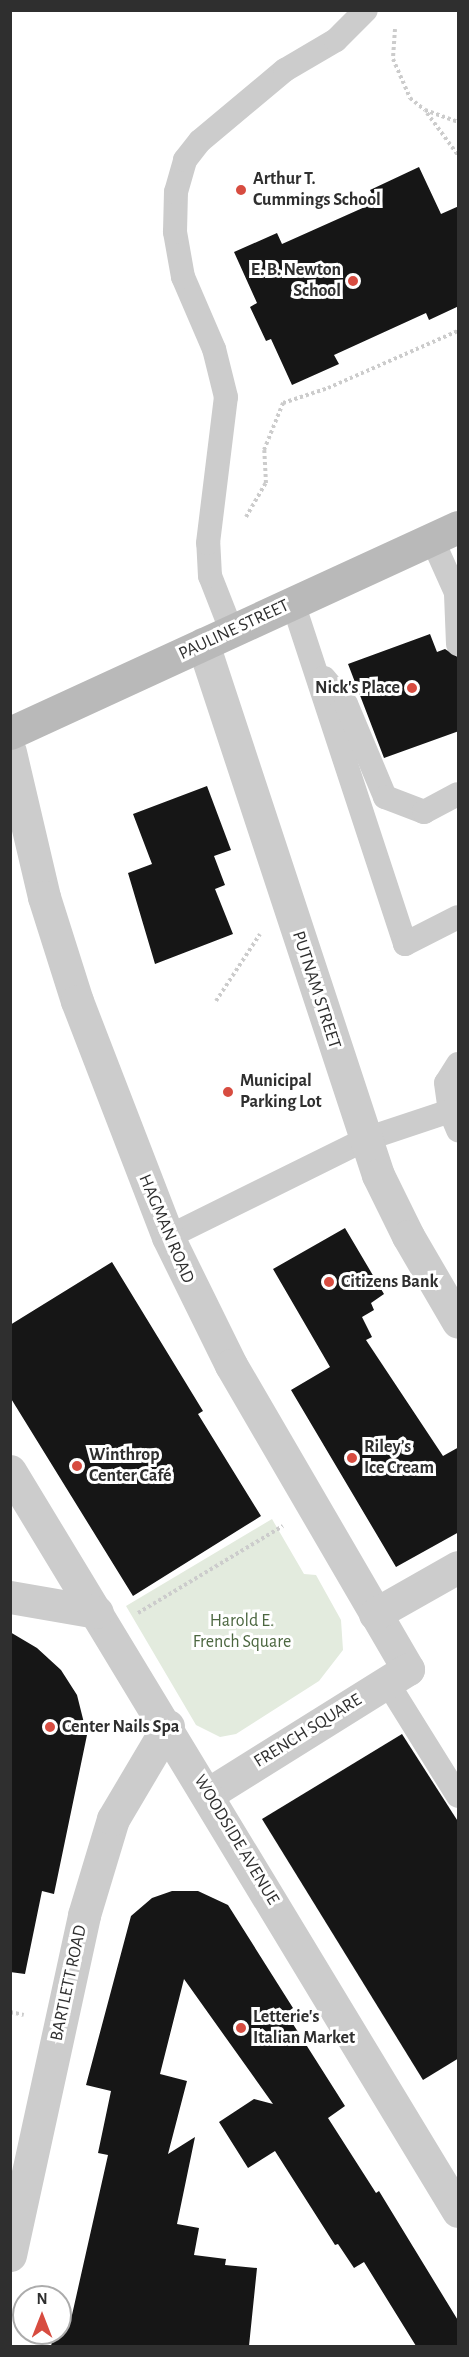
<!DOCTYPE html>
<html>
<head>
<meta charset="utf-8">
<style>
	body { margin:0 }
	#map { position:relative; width:469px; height:2357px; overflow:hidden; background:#fff; font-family:"Alegreya Sans",sans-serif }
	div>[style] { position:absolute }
	.green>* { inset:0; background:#e3ebde }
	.building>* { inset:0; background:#161616 }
	.path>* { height:4px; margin-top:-2px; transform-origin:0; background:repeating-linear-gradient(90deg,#ccc 0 3px,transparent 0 6px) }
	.lane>* { height:24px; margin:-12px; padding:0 12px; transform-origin:12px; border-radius:12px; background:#ccc }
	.street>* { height:33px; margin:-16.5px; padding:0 16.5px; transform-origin:16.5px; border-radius:16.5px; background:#ccc }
	.secondary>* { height:33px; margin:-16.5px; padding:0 16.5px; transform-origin:16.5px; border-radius:16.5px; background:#b9b9b9 }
	.dots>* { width:16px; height:16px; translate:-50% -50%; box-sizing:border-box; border:3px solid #fff; border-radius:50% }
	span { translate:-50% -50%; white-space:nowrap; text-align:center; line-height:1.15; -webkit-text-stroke:6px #fff; paint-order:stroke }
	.poi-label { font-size:18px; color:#2f2f2f; font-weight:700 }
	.left { translate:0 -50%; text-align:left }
	.right { translate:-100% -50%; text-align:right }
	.street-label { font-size:18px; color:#2f2f2f }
	.park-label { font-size:18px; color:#4c6740 }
	.frame { position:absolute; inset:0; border:12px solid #2f2f2f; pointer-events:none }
	.north { position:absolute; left:12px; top:2285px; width:60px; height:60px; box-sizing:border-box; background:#fff; border:2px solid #acacac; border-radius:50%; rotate:0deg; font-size:16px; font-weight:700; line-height:24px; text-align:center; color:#2f2f2f }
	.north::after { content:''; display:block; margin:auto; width:21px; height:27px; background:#d74c40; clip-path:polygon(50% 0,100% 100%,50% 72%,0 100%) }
</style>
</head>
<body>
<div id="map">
	<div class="green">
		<div style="clip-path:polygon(272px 1519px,304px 1574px,316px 1575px,341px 1620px,343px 1650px,319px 1681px,236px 1734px,220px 1737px,196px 1725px,126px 1606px)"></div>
	</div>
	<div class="building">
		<div style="clip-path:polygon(419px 167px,441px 214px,459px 206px,459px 306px,429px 320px,426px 313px,334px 355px,339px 364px,292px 385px,271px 339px,266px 341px,250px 307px,257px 303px,234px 252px,277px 233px,282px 244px,376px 202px,370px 190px)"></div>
		<div style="clip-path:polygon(430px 634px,437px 652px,445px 649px,459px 658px,459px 731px,384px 758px,348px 664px)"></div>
		<div style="clip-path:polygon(207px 786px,231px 850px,214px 856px,225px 885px,215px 889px,233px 934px,155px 964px,128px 873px,152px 864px,133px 814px)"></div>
		<div style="clip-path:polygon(345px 1228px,384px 1294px,371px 1303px,374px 1310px,362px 1317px,372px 1337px,366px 1340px,443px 1456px,459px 1447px,459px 1532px,396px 1567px,291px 1390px,330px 1367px,273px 1269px)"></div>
		<div style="clip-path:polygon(112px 1262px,203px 1411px,198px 1414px,261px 1516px,133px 1596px,10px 1397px,10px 1325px)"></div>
		<div style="clip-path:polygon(10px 1632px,37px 1648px,61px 1670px,77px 1695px,87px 1735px,54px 1894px,42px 1891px,25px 1974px,10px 1972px)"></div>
		<div style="clip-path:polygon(402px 1734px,459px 1823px,459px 2058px,423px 2080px,262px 1819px)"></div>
		<div style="clip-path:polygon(172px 1891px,198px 1891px,228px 1905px,293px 2008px,286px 2013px,345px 2106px,328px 2118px,376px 2193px,379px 2191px,459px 2322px,459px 2346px,416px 2346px,364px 2262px,354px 2268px,338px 2244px,335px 2245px,275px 2151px,248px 2168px,219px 2122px,254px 2099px,273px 2104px,184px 1979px,160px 2074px,187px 2081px,168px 2154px,195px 2137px,177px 2224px,199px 2228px,194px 2255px,226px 2259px,225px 2265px,257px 2268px,249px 2346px,51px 2346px,54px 2333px,60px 2333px,60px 2313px,72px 2315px,108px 2155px,98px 2153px,111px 2091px,86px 2085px,131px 1916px,152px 1898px)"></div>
	</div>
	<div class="path">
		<div style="left:395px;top:29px;width:30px;rotate:94deg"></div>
		<div style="left:393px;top:59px;width:43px;rotate:66.4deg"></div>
		<div style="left:410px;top:98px;width:19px;rotate:39deg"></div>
		<div style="left:425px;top:110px;width:35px;rotate:20deg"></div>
		<div style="left:427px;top:113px;width:52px;rotate:53.6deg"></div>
		<div style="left:246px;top:517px;width:39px;rotate:-60deg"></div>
		<div style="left:266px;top:483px;width:33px;rotate:-93deg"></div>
		<div style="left:264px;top:450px;width:51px;rotate:-68deg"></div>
		<div style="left:283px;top:403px;width:47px;rotate:-18.4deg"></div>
		<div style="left:328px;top:388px;width:142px;rotate:-23.7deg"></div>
		<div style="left:216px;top:1001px;width:80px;rotate:-56.7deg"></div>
		<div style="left:138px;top:1613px;width:169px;rotate:-31deg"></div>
		<div style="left:10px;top:2012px;width:14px;rotate:12deg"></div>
	</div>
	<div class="lane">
		<div style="left:432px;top:539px;width:64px;rotate:65.9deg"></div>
		<div style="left:456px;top:594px;width:50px;rotate:87.7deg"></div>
		<div style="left:293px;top:603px;width:359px;rotate:71.8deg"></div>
		<div style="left:405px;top:944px;width:59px;rotate:-27deg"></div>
		<div style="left:232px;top:632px;width:60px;rotate:-111.4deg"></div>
		<div style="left:210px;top:576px;width:33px;rotate:-93deg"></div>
		<div style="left:208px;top:543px;width:147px;rotate:-83deg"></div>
		<div style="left:226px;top:397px;width:49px;rotate:-104deg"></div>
		<div style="left:214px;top:349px;width:78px;rotate:-113.3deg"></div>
		<div style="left:183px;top:277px;width:46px;rotate:-100.1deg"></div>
		<div style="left:175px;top:232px;width:40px;rotate:-88.6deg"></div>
		<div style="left:176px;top:192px;width:33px;rotate:-74deg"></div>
		<div style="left:185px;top:160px;width:24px;rotate:-52deg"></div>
		<div style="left:200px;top:141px;width:111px;rotate:-39.9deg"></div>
		<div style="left:285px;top:70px;width:59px;rotate:-30.5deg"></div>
		<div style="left:336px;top:40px;width:42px;rotate:-45deg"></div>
		<div style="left:324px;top:678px;width:34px;rotate:50deg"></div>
		<div style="left:346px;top:704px;width:101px;rotate:67.2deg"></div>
		<div style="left:385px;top:797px;width:42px;rotate:21deg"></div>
		<div style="left:424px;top:812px;width:38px;rotate:-28deg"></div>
		<div style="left:458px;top:1064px;width:22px;rotate:122deg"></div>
		<div style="left:446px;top:1083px;width:28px;rotate:82deg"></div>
		<div style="left:450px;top:1111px;width:21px;rotate:67deg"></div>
		<div style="left:168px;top:1237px;width:221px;rotate:-26.3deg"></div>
		<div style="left:366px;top:1139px;width:89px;rotate:-18.4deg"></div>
		<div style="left:387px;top:1682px;width:134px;rotate:58.1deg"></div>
	</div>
	<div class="street">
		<div style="left:203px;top:644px;width:559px;rotate:71.76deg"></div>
		<div style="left:378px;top:1175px;width:68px;rotate:63.8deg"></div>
		<div style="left:408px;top:1236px;width:99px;rotate:59.8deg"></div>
		<div style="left:10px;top:752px;width:149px;rotate:76.8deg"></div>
		<div style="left:44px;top:897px;width:109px;rotate:72.4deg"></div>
		<div style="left:77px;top:1001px;width:253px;rotate:68.9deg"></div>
		<div style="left:168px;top:1237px;width:143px;rotate:63.8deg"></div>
		<div style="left:231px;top:1365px;width:352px;rotate:59.8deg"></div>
		<div style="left:408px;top:1669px;width:236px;rotate:148deg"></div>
		<div style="left:10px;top:1471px;width:865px;rotate:58.81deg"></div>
		<div style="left:10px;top:1597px;width:88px;rotate:9.8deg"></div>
		<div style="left:375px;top:1614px;width:95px;rotate:-29.5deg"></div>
		<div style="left:10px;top:2255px;width:348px;rotate:-77.7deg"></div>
		<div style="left:84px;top:1915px;width:100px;rotate:-73.2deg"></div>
		<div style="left:113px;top:1819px;width:108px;rotate:-59.4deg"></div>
	</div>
	<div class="secondary">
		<div style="left:10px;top:733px;width:493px;rotate:-24.7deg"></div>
	</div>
	<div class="dots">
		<div style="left:241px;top:190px;background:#d74c40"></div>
		<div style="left:353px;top:281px;background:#d74c40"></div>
		<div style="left:412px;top:688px;background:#d74c40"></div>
		<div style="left:228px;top:1092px;background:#d74c40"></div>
		<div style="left:329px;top:1282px;background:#d74c40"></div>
		<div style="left:352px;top:1458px;background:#d74c40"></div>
		<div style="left:77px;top:1466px;background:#d74c40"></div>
		<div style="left:50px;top:1727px;background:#d74c40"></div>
		<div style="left:241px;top:2028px;background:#d74c40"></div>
	</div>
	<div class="poi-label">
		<span class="left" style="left:253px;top:190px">Arthur T.<br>Cummings School</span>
		<span class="right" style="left:341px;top:281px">E. B. Newton<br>School</span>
		<span class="right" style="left:400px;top:688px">Nick's Place</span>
		<span class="left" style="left:240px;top:1092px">Municipal<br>Parking Lot</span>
		<span class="left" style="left:341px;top:1282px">Citizens Bank</span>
		<span class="left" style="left:364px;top:1458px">Riley’s<br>Ice Cream</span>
		<span class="left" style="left:89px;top:1466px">Winthrop<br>Center Café</span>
		<span class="left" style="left:62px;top:1727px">Center Nails Spa</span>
		<span class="left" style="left:253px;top:2028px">Letterie's<br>Italian Market</span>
	</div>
	<div class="street-label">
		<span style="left:234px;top:630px;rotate:-25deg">PAULINE STREET</span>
		<span style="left:316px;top:990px;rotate:72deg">PUTNAM STREET</span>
		<span style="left:166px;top:1229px;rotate:67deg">HAGMAN ROAD</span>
		<span style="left:308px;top:1731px;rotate:-32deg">FRENCH SQUARE</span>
		<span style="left:236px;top:1840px;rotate:59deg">WOODSIDE AVENUE</span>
		<span style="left:69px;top:1983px;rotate:-78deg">BARTLETT ROAD</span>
	</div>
	<div class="park-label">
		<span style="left:242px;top:1632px">Harold E.<br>French Square</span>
	</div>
	<div class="frame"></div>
	<div class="north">N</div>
</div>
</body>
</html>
